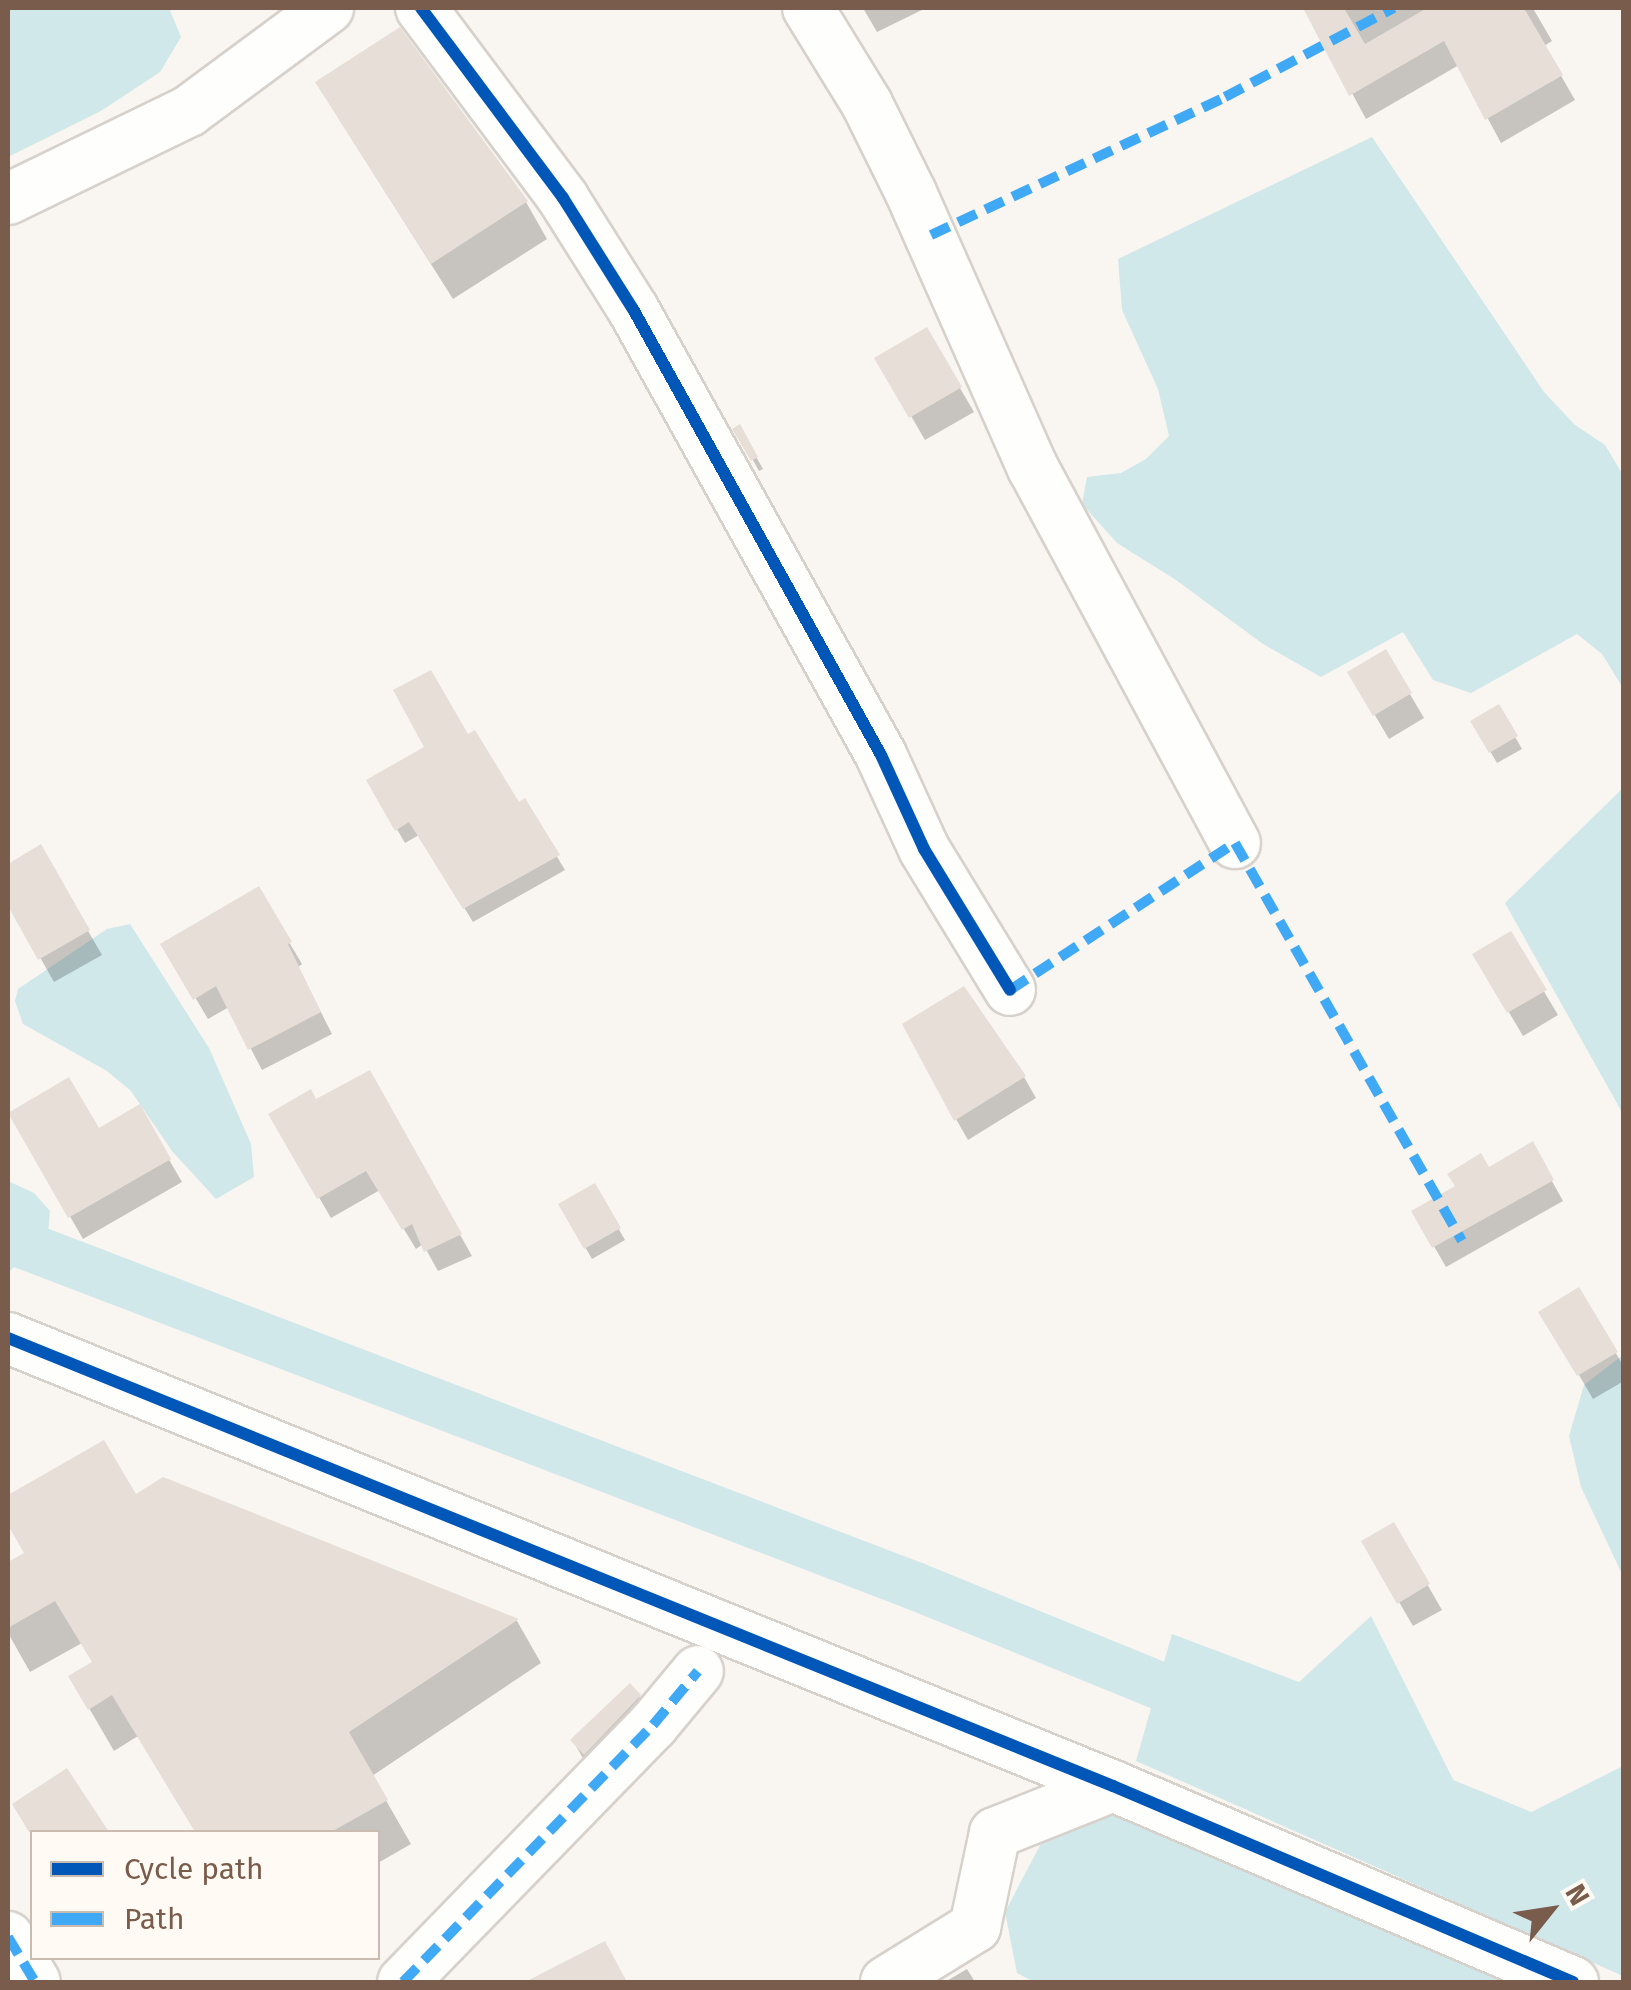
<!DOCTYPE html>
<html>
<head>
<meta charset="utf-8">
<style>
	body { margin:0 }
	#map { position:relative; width:1631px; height:1990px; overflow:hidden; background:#f9f5f0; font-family:"Fira Sans",sans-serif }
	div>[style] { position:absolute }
	.water>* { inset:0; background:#d0e8ea }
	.shadow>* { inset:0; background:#0003 }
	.canal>* { height:48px; margin:-24px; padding:0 24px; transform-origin:24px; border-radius:24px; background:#d0e8ea }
	.building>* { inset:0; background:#e6ded7 }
	.roads { filter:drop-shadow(2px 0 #d7d1cb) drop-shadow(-2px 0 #d7d1cb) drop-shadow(0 2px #d7d1cb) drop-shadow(0 -2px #d7d1cb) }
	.minor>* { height:50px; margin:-25px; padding:0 25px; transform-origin:25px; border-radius:25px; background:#fefefd }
	.quiet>* { height:10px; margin-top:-5px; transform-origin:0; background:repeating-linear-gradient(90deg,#3fa9f5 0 20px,transparent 0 30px) }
	.cycleway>* { height:12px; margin:-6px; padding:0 6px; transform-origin:6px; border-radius:6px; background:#0057b8 }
	span { translate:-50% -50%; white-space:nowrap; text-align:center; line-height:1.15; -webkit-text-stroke:8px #fffaf3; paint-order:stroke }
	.frame { position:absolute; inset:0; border:10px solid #7a5c4d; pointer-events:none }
	.legend { position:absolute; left:30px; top:1830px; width:350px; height:130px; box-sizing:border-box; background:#fffaf3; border:2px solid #cabbb1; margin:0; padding:12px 18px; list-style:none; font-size:30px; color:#7a5c4d }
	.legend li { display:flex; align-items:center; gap:20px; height:50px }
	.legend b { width:50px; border:2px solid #cabbb1 }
	.north { position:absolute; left:1501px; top:1860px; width:100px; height:100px; -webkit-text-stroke:8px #fffaf3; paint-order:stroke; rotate:60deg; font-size:28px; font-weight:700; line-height:40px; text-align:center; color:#7a5c4d }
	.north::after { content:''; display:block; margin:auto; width:35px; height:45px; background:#7a5c4d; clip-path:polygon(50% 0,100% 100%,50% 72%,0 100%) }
</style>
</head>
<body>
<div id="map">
	<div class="water">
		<div style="clip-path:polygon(8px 8px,169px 8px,181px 37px,160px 72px,101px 111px,8px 157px)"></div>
		<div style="clip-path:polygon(1372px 137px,1544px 392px,1575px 425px,1605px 445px,1623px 475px,1623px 688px,1602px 654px,1577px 634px,1471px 693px,1433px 680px,1403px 632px,1321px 677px,1263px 644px,1176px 580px,1117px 543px,1082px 504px,1087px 477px,1121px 473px,1146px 459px,1169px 436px,1158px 389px,1122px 310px,1118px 259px)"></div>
		<div style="clip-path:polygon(1622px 789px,1624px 792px,1623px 1114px,1505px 903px)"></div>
		<div style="clip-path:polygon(130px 924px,209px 1048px,251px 1144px,254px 1177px,216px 1199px,172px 1151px,131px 1091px,107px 1071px,23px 1024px,15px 1001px,18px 989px,107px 929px)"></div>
		<div style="clip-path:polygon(8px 1181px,34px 1193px,50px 1211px,48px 1234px,8px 1273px)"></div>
		<div style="clip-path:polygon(1623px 1355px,1623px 1576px,1581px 1487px,1569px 1436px,1584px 1385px)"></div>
		<div style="clip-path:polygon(1371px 1616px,1482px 1837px,1623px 1766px,1623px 1976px,1136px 1761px,1172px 1634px,1299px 1682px)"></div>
		<div style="clip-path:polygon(1110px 1797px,1516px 1982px,1034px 1982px,1017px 1973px,1005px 1912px,1046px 1834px)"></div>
	</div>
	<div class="shadow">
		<div style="clip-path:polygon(863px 8px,926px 8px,877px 32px)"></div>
		<div style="clip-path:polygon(1306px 8px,1538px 8px,1534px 10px,1552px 41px,1544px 46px,1575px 100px,1501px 143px,1459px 65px,1366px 119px)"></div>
		<div style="clip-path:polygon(399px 31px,526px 202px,547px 239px,453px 299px,339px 119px)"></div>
		<div style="clip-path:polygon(926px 330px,974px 412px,925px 440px,878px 359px)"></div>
		<div style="clip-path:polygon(739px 427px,763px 469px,759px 471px,736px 429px)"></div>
		<div style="clip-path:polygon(1385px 652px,1424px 718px,1389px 739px,1350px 673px)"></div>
		<div style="clip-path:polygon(1498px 707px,1522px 749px,1497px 763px,1473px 722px)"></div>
		<div style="clip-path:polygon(467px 737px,518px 805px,524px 802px,565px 870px,473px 922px,419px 835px,405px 843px,369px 781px)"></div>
		<div style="clip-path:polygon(40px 848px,102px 955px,54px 982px,8px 901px,8px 866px)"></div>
		<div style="clip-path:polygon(258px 890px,302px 964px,298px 967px,332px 1034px,262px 1070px,229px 1007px,208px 1019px,164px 945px)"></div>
		<div style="clip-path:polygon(1510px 934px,1558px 1015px,1523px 1036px,1475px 955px)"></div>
		<div style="clip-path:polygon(369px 1073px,472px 1256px,438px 1271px,423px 1244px,416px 1249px,380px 1190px,331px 1218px,271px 1115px,315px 1102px)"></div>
		<div style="clip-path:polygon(1024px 1077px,1036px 1098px,968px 1140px,956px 1119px)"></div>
		<div style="clip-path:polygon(139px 1108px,182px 1182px,83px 1239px,11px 1114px,98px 1131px)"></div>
		<div style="clip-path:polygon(1532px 1145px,1563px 1201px,1446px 1267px,1414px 1212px)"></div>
		<div style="clip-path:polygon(594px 1186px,625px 1240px,592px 1259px,561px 1205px)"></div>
		<div style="clip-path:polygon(1579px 1290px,1624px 1367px,1624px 1381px,1593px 1399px,1542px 1312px)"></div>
		<div style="clip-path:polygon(103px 1443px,135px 1498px,164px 1480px,517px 1621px,541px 1663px,372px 1776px,411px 1844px,378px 1863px,378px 1832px,197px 1832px,138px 1736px,114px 1751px,71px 1677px,95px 1664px,82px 1643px,30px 1672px,8px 1633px,8px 1565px,27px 1554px,8px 1520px,8px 1498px)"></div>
		<div style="clip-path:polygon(1393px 1525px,1442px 1610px,1413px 1626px,1364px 1542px)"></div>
		<div style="clip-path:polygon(639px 1696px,653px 1721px,587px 1765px,573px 1741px)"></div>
		<div style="clip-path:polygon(967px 1969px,975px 1982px,945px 1982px)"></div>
	</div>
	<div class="canal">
		<div style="left:8px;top:1239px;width:971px;rotate:20.94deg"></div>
		<div style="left:915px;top:1586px;width:325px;rotate:22.2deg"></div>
		<div style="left:1412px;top:1789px;width:229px;rotate:22.3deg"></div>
	</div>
	<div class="building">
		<div style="clip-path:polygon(1303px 8px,1344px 8px,1365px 44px,1427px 8px,1524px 8px,1563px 75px,1485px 120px,1444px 41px,1349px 96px)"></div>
		<div style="clip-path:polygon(400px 27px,528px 201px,431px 264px,315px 82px)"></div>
		<div style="clip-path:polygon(927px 327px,962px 387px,909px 418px,874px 358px)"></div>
		<div style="clip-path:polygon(740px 424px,758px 457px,751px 461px,732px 429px)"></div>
		<div style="clip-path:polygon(1386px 649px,1412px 693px,1373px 716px,1347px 672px)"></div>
		<div style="clip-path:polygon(431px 670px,468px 734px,475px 730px,519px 802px,525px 798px,560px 855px,463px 909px,409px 822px,395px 831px,366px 780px,424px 747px,393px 690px)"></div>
		<div style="clip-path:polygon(1499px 704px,1518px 736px,1489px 753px,1470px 721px)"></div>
		<div style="clip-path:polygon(41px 844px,90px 930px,38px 960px,8px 906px,8px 864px)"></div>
		<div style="clip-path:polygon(259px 886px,292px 942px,288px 944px,321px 1012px,248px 1050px,216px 986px,193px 1000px,160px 944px)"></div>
		<div style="clip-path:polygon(1511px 931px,1547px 990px,1507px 1013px,1472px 954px)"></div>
		<div style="clip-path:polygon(964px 986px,1026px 1076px,954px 1121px,902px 1024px)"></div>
		<div style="clip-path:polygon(370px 1070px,462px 1234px,424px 1252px,412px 1224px,402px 1230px,366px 1171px,317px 1199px,268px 1114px,311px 1089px,316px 1099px)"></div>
		<div style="clip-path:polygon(69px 1077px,99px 1128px,140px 1104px,171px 1159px,68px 1218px,8px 1113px)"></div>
		<div style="clip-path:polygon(1533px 1141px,1554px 1180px,1432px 1248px,1411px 1211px,1455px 1186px,1447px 1174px,1481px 1153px,1489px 1167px)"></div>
		<div style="clip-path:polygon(595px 1183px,621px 1228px,584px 1249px,558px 1204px)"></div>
		<div style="clip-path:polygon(1579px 1287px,1618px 1352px,1577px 1376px,1538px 1312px)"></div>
		<div style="clip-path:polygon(104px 1440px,136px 1494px,163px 1477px,519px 1619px,349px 1732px,388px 1800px,331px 1832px,195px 1832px,112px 1695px,88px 1710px,68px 1676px,92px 1662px,55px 1601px,8px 1628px,8px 1562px,24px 1553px,8px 1525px,8px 1495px)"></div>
		<div style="clip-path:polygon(1394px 1522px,1430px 1584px,1397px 1604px,1361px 1541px)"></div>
		<div style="clip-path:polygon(630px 1683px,641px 1695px,584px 1755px,570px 1740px)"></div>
		<div style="clip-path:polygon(67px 1768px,109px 1832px,29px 1832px,12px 1804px)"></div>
		<div style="clip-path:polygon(605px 1941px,627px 1982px,525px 1982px)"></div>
	</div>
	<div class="roads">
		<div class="minor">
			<div style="left:421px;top:8px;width:237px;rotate:53.2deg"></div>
			<div style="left:563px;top:198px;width:131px;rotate:57.8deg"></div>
			<div style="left:633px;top:309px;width:510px;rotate:60.92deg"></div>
			<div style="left:881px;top:755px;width:103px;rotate:65.4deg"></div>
			<div style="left:924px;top:849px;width:165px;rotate:58.6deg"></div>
			<div style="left:808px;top:8px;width:113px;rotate:58.4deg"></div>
			<div style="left:867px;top:104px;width:99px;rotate:63.7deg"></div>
			<div style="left:911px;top:193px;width:301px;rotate:66.1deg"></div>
			<div style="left:1033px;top:468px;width:426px;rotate:61.7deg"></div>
			<div style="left:8px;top:199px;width:201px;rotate:-25.9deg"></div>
			<div style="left:189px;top:111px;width:173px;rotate:-36.5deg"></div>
			<div style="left:8px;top:1338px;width:1192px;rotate:22.07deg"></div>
			<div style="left:1113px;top:1786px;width:500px;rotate:23.08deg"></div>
			<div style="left:8px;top:1937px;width:52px;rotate:59deg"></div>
			<div style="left:403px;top:1982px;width:359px;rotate:-45.8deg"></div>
			<div style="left:653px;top:1725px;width:70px;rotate:-50.2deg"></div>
			<div style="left:886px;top:1982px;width:105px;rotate:-31.7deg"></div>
			<div style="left:975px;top:1927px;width:96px;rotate:-78deg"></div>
			<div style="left:995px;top:1833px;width:127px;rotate:-21.7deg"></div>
		</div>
	</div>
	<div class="quiet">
		<div style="left:931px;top:235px;width:325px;rotate:-25.1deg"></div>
		<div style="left:1225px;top:97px;width:191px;rotate:-27.8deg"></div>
		<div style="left:1010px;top:990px;width:269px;rotate:-33.2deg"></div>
		<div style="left:1235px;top:843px;width:458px;rotate:60.3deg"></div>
		<div style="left:8px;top:1937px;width:52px;rotate:59deg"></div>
		<div style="left:403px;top:1982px;width:359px;rotate:-45.8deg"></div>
		<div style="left:653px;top:1725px;width:70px;rotate:-50.2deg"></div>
	</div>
	<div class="cycleway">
		<div style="left:421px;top:8px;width:237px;rotate:53.2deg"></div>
		<div style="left:563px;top:198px;width:131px;rotate:57.8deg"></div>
		<div style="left:633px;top:309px;width:510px;rotate:60.92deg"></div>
		<div style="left:881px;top:755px;width:103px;rotate:65.4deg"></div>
		<div style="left:924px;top:849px;width:165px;rotate:58.6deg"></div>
		<div style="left:8px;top:1338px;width:1192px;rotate:22.07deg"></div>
		<div style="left:1113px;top:1786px;width:500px;rotate:23.08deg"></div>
	</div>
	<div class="frame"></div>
	<ul class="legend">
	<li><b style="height:12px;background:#0057b8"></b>Cycle path</li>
	<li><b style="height:12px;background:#3fa9f5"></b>Path</li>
	</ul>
	<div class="north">N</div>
</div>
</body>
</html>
